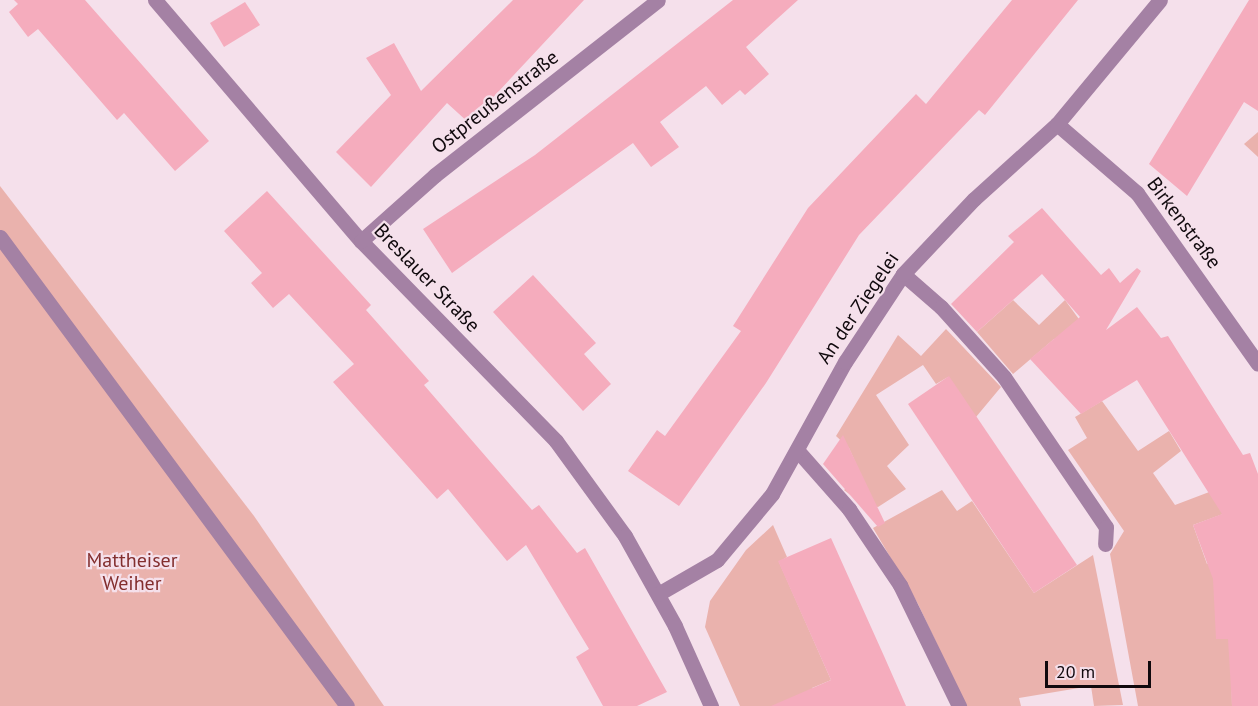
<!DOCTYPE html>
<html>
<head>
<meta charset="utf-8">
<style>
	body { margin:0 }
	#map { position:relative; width:1258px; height:706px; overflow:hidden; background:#f5e0eb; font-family:"PT Sans",sans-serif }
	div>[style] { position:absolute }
	.green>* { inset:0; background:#eab2ad }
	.building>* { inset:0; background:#f5acbd }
	.lane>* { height:15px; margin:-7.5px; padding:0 7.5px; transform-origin:7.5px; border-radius:7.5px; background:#a481a4 }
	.street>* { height:15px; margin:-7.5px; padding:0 7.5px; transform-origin:7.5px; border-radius:7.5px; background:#a481a4 }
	span { translate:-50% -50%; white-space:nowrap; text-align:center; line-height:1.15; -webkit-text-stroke:4.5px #f5e0eb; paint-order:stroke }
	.street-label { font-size:20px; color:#10090d }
	.park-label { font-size:20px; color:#832e2e }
	.scale { position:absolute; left:1045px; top:661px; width:106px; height:27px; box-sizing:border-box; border:3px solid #10090d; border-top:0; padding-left:8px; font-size:18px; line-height:21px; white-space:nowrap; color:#10090d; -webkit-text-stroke:4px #f5e0eb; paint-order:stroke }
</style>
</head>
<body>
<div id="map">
	<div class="green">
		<div style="clip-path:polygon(1258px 132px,1258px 157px,1244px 144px)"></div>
		<div style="clip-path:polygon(0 186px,254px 516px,384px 706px,0 706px)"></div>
		<div style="clip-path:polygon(1013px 300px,1039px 325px,1065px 300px,1092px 337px,1054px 339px,1013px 374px,977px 332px)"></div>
		<div style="clip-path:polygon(946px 329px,1001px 387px,976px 417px,948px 377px,936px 384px,923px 365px,876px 395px,909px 445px,887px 466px,906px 489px,878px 507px,861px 503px,844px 490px,861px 475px,849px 448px,836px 436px,898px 335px,921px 356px)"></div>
		<div style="clip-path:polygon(1102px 401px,1138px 451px,1169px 431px,1181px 451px,1153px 473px,1175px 505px,1225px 486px,1234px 510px,1193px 525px,1207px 564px,1229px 556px,1232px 706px,1138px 706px,1110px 554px,1124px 531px,1068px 450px,1087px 438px,1075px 417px)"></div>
		<div style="clip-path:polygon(942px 490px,957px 511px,972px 501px,1034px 593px,1093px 555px,1123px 705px,1094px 706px,1091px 686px,1019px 698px,1021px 706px,966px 706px,918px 604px,873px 528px)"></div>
		<div style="clip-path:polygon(773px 525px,787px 557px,779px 562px,831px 680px,812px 688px,820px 706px,740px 706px,705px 627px,710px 601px,746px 550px)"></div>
	</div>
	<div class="building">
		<div style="clip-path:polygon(14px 0,85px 0,209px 141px,175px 171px,124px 113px,117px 120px,38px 29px,28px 37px,9px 12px,18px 4px)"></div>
		<div style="clip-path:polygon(513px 0,584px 0,469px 123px,447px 103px,371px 187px,336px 152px,391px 95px,366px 58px,394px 43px,421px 91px)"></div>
		<div style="clip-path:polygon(733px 0,798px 0,746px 47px,769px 74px,745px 95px,740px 90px,722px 105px,706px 86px,660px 122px,679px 147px,651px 167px,633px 143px,452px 273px,423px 229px,535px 155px)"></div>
		<div style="clip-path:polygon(1012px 0,1078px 0,985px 115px,979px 110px,859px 235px,766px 383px,679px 506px,628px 471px,657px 430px,665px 436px,741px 331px,733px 326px,808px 208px,916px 94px,926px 104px)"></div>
		<div style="clip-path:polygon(1249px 0,1258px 0,1258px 111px,1244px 102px,1187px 196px,1149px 164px)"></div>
		<div style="clip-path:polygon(245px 2px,260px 25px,224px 47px,210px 23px)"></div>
		<div style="clip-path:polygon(267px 191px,371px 305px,366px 310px,429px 381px,424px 385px,532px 510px,539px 505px,577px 553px,585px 548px,667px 692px,637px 706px,603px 706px,576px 657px,589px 649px,526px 545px,507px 561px,448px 489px,437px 499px,333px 382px,354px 364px,289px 294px,273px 308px,251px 283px,262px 273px,224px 231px)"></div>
		<div style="clip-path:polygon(1042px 208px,1101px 275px,1109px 268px,1120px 283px,1137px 268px,1141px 271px,1106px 330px,1137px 307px,1161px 338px,1168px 336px,1243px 455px,1250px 453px,1258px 474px,1258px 706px,1232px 706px,1228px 639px,1216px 639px,1213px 579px,1193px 525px,1222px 514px,1137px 380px,1081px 414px,1030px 359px,1080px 317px,1042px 274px,977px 332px,951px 304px,1014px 242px,1008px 236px)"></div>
		<div style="clip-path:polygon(533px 275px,596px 343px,584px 354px,611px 384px,583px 411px,493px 312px)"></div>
		<div style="clip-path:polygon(949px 376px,1077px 565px,1034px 593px,908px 404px)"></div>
		<div style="clip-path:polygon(843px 435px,885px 523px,878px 527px,823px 464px)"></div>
		<div style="clip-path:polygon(831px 538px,884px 656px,906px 706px,771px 706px,831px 680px,778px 561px)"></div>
	</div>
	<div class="lane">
		<div style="left:0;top:237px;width:583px;rotate:53.5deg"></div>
		<div style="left:903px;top:274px;width:50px;rotate:41deg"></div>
		<div style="left:941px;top:307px;width:94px;rotate:48deg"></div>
		<div style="left:1004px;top:377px;width:181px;rotate:55.8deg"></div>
		<div style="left:1106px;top:527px;width:17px;rotate:93deg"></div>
		<div style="left:797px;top:450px;width:79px;rotate:48.6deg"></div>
		<div style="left:849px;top:509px;width:92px;rotate:56.1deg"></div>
		<div style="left:900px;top:585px;width:135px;rotate:64deg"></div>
	</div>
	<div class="street">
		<div style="left:155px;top:0;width:317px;rotate:49.5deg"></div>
		<div style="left:361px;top:241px;width:279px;rotate:45.7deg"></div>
		<div style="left:556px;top:441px;width:117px;rotate:54deg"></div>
		<div style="left:625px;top:536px;width:103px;rotate:60.9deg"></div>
		<div style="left:675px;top:626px;width:88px;rotate:65.8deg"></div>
		<div style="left:1057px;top:124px;width:106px;rotate:40.8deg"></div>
		<div style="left:1137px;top:193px;width:209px;rotate:54.7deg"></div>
		<div style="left:361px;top:241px;width:99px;rotate:-41.7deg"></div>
		<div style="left:435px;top:175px;width:283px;rotate:-38.1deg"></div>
		<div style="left:658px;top:594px;width:68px;rotate:-30deg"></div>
		<div style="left:717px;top:560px;width:86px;rotate:-50.2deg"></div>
		<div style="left:772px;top:494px;width:151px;rotate:-61.1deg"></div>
		<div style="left:845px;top:362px;width:105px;rotate:-56.6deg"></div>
		<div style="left:903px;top:274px;width:103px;rotate:-46.6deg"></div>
		<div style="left:974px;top:199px;width:112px;rotate:-42.1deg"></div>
		<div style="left:1057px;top:124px;width:161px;rotate:-50.3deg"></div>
	</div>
	<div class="street-label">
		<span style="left:495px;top:102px;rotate:-38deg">Ostpreußenstraße</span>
		<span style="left:1184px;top:223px;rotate:53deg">Birkenstraße</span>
		<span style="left:427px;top:278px;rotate:46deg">Breslauer Straße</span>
		<span style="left:858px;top:308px;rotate:-56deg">An der Ziegelei</span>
	</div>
	<div class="park-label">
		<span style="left:132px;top:572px">Mattheiser<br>Weiher</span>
	</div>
	<div class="scale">20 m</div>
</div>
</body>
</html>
